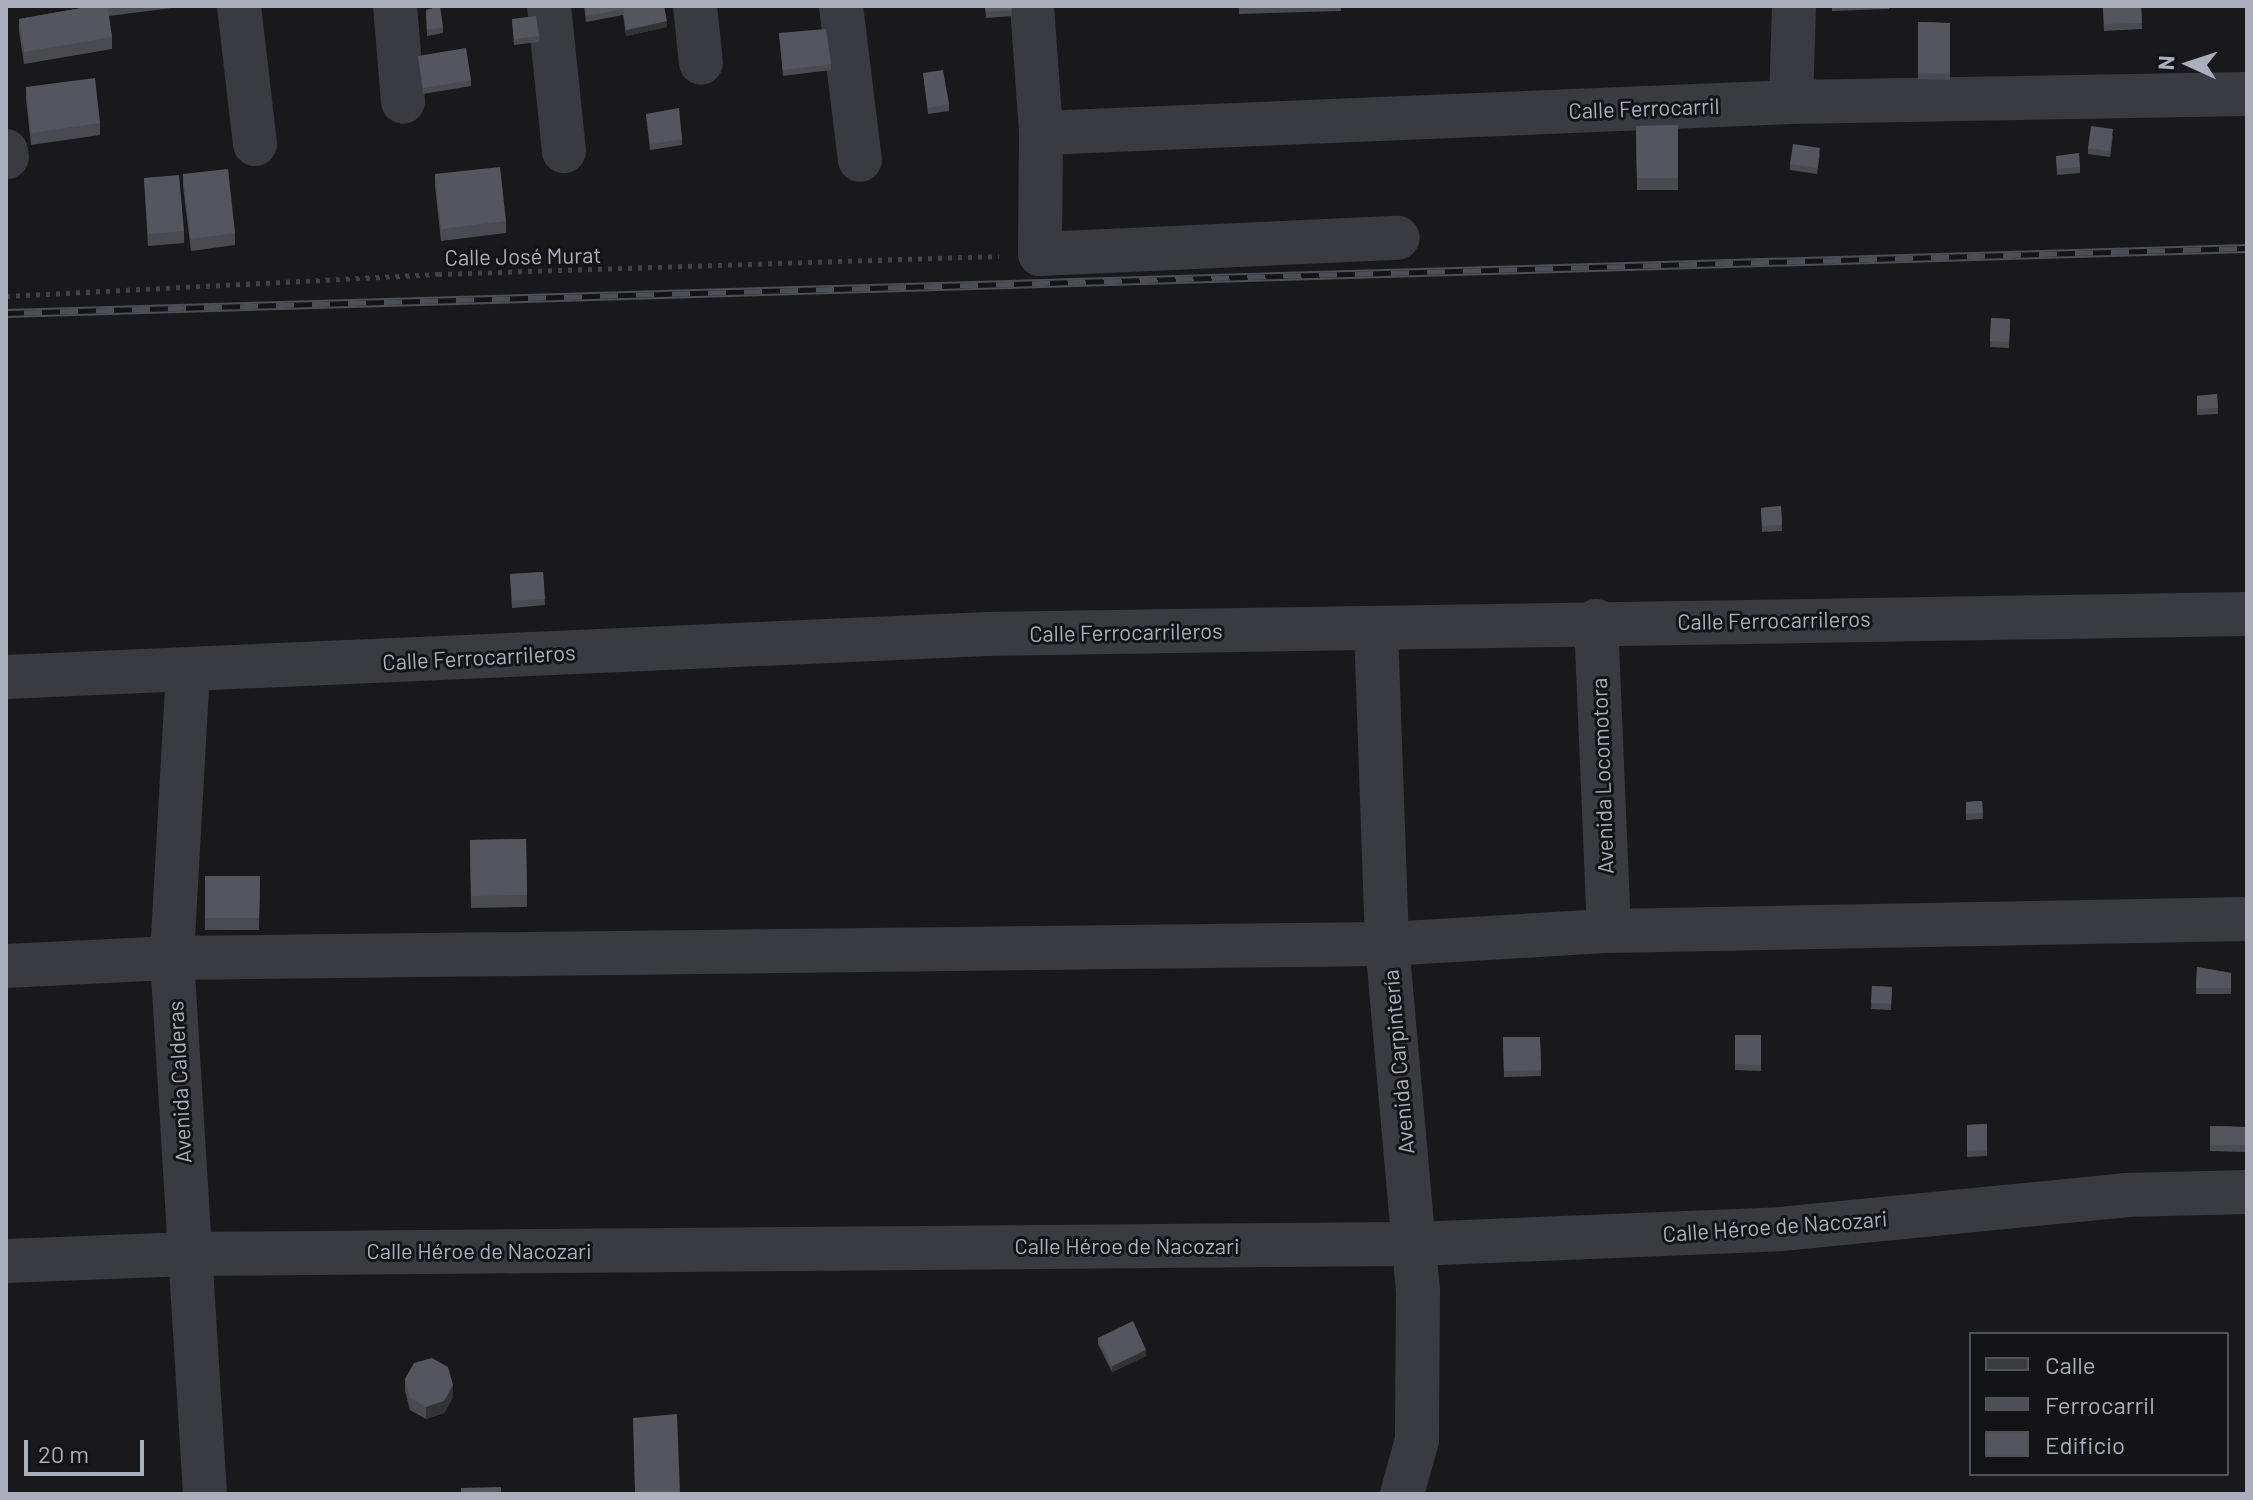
<!DOCTYPE html>
<html>
<head>
<meta charset="utf-8">
<style>
	body { margin:0 }
	#map { position:relative; width:2253px; height:1500px; overflow:hidden; background:#19191c; font-family:Barlow,sans-serif }
	div>[style] { position:absolute }
	.path>* { height:5px; margin-top:-2.5px; transform-origin:0; background:repeating-linear-gradient(90deg,#404248 0 4px,transparent 0 10px) }
	.minor>* { height:44px; margin:-22px; padding:0 22px; transform-origin:22px; border-radius:22px; background:#3a3b41 }
	.rail>* { height:9px; margin-top:-4.5px; transform-origin:0; background:repeating-linear-gradient(90deg,#141417 0 18px,#4d4f56 0 36px); box-sizing:border-box; border-block:2px solid #4d4f56 }
	.wall>* { inset:0; background:#4a4b51 }
	.shaded-wall>* { inset:0; background:#323337 }
	.building>* { inset:0; background:#55565d }
	span { translate:-50% -50%; white-space:nowrap; text-align:center; line-height:1.15; -webkit-text-stroke:6px #141417; paint-order:stroke }
	.street-label { font-size:22px; color:#abafbd }
	.frame { position:absolute; inset:0; border:8px solid #abafbd; pointer-events:none }
	.legend { position:absolute; left:1969px; top:1332px; width:260px; height:144px; box-sizing:border-box; background:#141417; border:2px solid #505259; margin:0; padding:10px 14px; list-style:none; font-size:24px; color:#abafbd }
	.legend li { display:flex; align-items:center; gap:16px; height:40px }
	.legend b { width:40px; border:2px solid #505259 }
	.north { position:absolute; left:2149px; top:24px; width:80px; height:80px; -webkit-text-stroke:6px #141417; paint-order:stroke; rotate:273deg; font-size:22px; font-weight:700; line-height:32px; text-align:center; color:#abafbd }
	.north::after { content:''; display:block; margin:auto; width:28px; height:36px; background:#abafbd; clip-path:polygon(50% 0,100% 100%,50% 72%,0 100%) }
	.scale { position:absolute; left:24px; top:1440px; width:120px; height:36px; box-sizing:border-box; border:4px solid #abafbd; border-top:0; padding-left:10px; font-size:24px; line-height:28px; white-space:nowrap; color:#abafbd; -webkit-text-stroke:6px #141417; paint-order:stroke }
</style>
</head>
<body>
<div id="map">
	<div class="path">
		<div style="left:6px;top:296px;width:433px;rotate:-2.9deg"></div>
		<div style="left:438px;top:274px;width:561px;rotate:-1.84deg"></div>
	</div>
	<div class="minor">
		<div style="left:239px;top:6px;width:139px;rotate:83.4deg"></div>
		<div style="left:395px;top:6px;width:96px;rotate:85.2deg"></div>
		<div style="left:549px;top:6px;width:146px;rotate:84.1deg"></div>
		<div style="left:695px;top:6px;width:57px;rotate:84deg"></div>
		<div style="left:841px;top:6px;width:155px;rotate:83deg"></div>
		<div style="left:1032px;top:6px;width:127px;rotate:85.9deg"></div>
		<div style="left:1041px;top:133px;width:121px;rotate:90.5deg"></div>
		<div style="left:1040px;top:254px;width:358px;rotate:-2.6deg"></div>
		<div style="left:1791px;top:102px;width:96px;rotate:-88.2deg"></div>
		<div style="left:1041px;top:133px;width:751px;rotate:-2.37deg"></div>
		<div style="left:1791px;top:102px;width:456px;rotate:-1deg"></div>
		<div style="left:6px;top:151px;width:6px;rotate:81deg"></div>
		<div style="left:1596px;top:621px;width:310px;rotate:87.6deg"></div>
		<div style="left:1376px;top:628px;width:316px;rotate:88deg"></div>
		<div style="left:1387px;top:944px;width:346px;rotate:84.9deg"></div>
		<div style="left:1418px;top:1289px;width:151px;rotate:90.4deg"></div>
		<div style="left:1417px;top:1440px;width:56px;rotate:105.5deg"></div>
		<div style="left:188px;top:670px;width:288px;rotate:93.2deg"></div>
		<div style="left:172px;top:958px;width:537px;rotate:86.48deg"></div>
		<div style="left:6px;top:677px;width:982px;rotate:-2.51deg"></div>
		<div style="left:987px;top:634px;width:1260px;rotate:-0.91deg"></div>
		<div style="left:6px;top:966px;width:166px;rotate:-2.8deg"></div>
		<div style="left:172px;top:958px;width:1215px;rotate:-0.66deg"></div>
		<div style="left:1387px;top:944px;width:222px;rotate:-3.4deg"></div>
		<div style="left:1609px;top:931px;width:638px;rotate:-1.08deg"></div>
		<div style="left:6px;top:1261px;width:182px;rotate:-2.2deg"></div>
		<div style="left:188px;top:1254px;width:1227px;rotate:-0.47deg"></div>
		<div style="left:1415px;top:1244px;width:366px;rotate:-2.3deg"></div>
		<div style="left:1781px;top:1229px;width:346px;rotate:-5.6deg"></div>
		<div style="left:2125px;top:1195px;width:122px;rotate:-1.4deg"></div>
	</div>
	<div class="rail">
		<div style="left:6px;top:313px;width:2242px;rotate:-1.66deg"></div>
	</div>
	<div class="wall">
		<div style="clip-path:polygon(93px 6px,188px 6px,109px 16px,112px 37px,112px 49px,24px 64px,19px 31px,19px 19px)"></div>
		<div style="clip-path:polygon(584px 6px,664px 6px,667px 27px,626px 36px,623px 15px,586px 22px)"></div>
		<div style="clip-path:polygon(985px 6px,1011px 6px,1012px 16px,986px 18px)"></div>
		<div style="clip-path:polygon(1239px 6px,1341px 6px,1341px 11px,1239px 14px)"></div>
		<div style="clip-path:polygon(1418px 6px,1433px 6px,1433px 7px,1418px 8px)"></div>
		<div style="clip-path:polygon(1441px 6px,1473px 6px,1441px 7px)"></div>
		<div style="clip-path:polygon(1832px 6px,1889px 6px,1889px 9px,1832px 11px)"></div>
		<div style="clip-path:polygon(2103px 6px,2141px 6px,2142px 29px,2104px 31px)"></div>
		<div style="clip-path:polygon(426px 10px,443px 27px,443px 33px,427px 36px)"></div>
		<div style="clip-path:polygon(512px 19px,539px 36px,539px 42px,514px 45px)"></div>
		<div style="clip-path:polygon(1918px 22px,1950px 23px,1950px 80px,1918px 79px)"></div>
		<div style="clip-path:polygon(779px 33px,831px 64px,831px 70px,783px 76px)"></div>
		<div style="clip-path:polygon(418px 56px,471px 80px,471px 86px,423px 94px)"></div>
		<div style="clip-path:polygon(923px 73px,949px 104px,949px 111px,928px 114px)"></div>
		<div style="clip-path:polygon(26px 87px,100px 123px,100px 135px,31px 145px,26px 99px)"></div>
		<div style="clip-path:polygon(646px 114px,682px 139px,682px 145px,650px 150px)"></div>
		<div style="clip-path:polygon(1678px 125px,1678px 190px,1637px 190px,1636px 126px)"></div>
		<div style="clip-path:polygon(2113px 135px,2110px 157px,2088px 154px,2088px 148px)"></div>
		<div style="clip-path:polygon(1820px 154px,1817px 174px,1790px 170px,1790px 164px)"></div>
		<div style="clip-path:polygon(2056px 156px,2080px 167px,2080px 173px,2057px 175px)"></div>
		<div style="clip-path:polygon(183px 174px,235px 233px,235px 245px,191px 251px,183px 186px)"></div>
		<div style="clip-path:polygon(435px 174px,506px 221px,506px 233px,441px 241px,435px 186px)"></div>
		<div style="clip-path:polygon(144px 178px,184px 231px,184px 243px,148px 246px)"></div>
		<div style="clip-path:polygon(1991px 318px,2010px 319px,2009px 348px,1990px 347px)"></div>
		<div style="clip-path:polygon(2217px 394px,2218px 414px,2197px 415px,2197px 396px)"></div>
		<div style="clip-path:polygon(1781px 506px,1782px 531px,1762px 532px,1761px 508px)"></div>
		<div style="clip-path:polygon(543px 572px,545px 605px,512px 608px,510px 574px)"></div>
		<div style="clip-path:polygon(1982px 801px,1983px 819px,1966px 820px,1966px 802px)"></div>
		<div style="clip-path:polygon(526px 839px,527px 907px,471px 908px,470px 840px)"></div>
		<div style="clip-path:polygon(205px 876px,260px 876px,259px 930px,205px 930px)"></div>
		<div style="clip-path:polygon(2197px 967px,2231px 973px,2231px 994px,2196px 994px)"></div>
		<div style="clip-path:polygon(1872px 986px,1892px 987px,1891px 1010px,1871px 1009px)"></div>
		<div style="clip-path:polygon(1735px 1035px,1761px 1035px,1761px 1071px,1735px 1070px)"></div>
		<div style="clip-path:polygon(1503px 1037px,1540px 1037px,1541px 1076px,1504px 1077px)"></div>
		<div style="clip-path:polygon(1987px 1124px,1987px 1156px,1967px 1157px,1967px 1125px)"></div>
		<div style="clip-path:polygon(2210px 1126px,2247px 1127px,2246px 1152px,2210px 1151px)"></div>
		<div style="clip-path:polygon(1098px 1338px,1146px 1356px,1112px 1372px,1098px 1344px)"></div>
		<div style="clip-path:polygon(405px 1379px,453px 1397px,444px 1413px,426px 1419px,410px 1410px,405px 1391px)"></div>
	</div>
	<div class="shaded-wall">
		<div style="clip-path:polygon(667px 21px,667px 27px,626px 36px,626px 30px)"></div>
		<div style="clip-path:polygon(1146px 1350px,1146px 1356px,1112px 1372px,1112px 1366px)"></div>
		<div style="clip-path:polygon(453px 1385px,453px 1397px,444px 1413px,426px 1419px,426px 1407px)"></div>
	</div>
	<div class="building">
		<div style="clip-path:polygon(93px 6px,107px 6px,112px 37px,24px 52px,19px 19px)"></div>
		<div style="clip-path:polygon(440px 6px,443px 27px,427px 30px,426px 10px)"></div>
		<div style="clip-path:polygon(585px 6px,664px 6px,667px 21px,626px 30px,623px 9px,586px 16px)"></div>
		<div style="clip-path:polygon(985px 6px,1011px 6px,1012px 10px,986px 12px)"></div>
		<div style="clip-path:polygon(2103px 6px,2141px 6px,2142px 23px,2104px 24px)"></div>
		<div style="clip-path:polygon(536px 16px,539px 36px,514px 39px,512px 19px)"></div>
		<div style="clip-path:polygon(1918px 22px,1950px 23px,1950px 74px,1918px 73px)"></div>
		<div style="clip-path:polygon(826px 29px,831px 64px,783px 70px,779px 33px)"></div>
		<div style="clip-path:polygon(466px 48px,471px 80px,423px 88px,418px 56px)"></div>
		<div style="clip-path:polygon(943px 70px,949px 104px,928px 108px,923px 73px)"></div>
		<div style="clip-path:polygon(95px 78px,100px 123px,31px 133px,26px 87px)"></div>
		<div style="clip-path:polygon(679px 108px,682px 139px,650px 144px,646px 114px)"></div>
		<div style="clip-path:polygon(1678px 125px,1678px 178px,1637px 178px,1636px 126px)"></div>
		<div style="clip-path:polygon(2091px 126px,2113px 129px,2110px 151px,2088px 148px)"></div>
		<div style="clip-path:polygon(1793px 144px,1820px 148px,1817px 168px,1790px 164px)"></div>
		<div style="clip-path:polygon(2079px 153px,2080px 167px,2057px 169px,2056px 156px)"></div>
		<div style="clip-path:polygon(500px 167px,506px 221px,441px 229px,435px 174px)"></div>
		<div style="clip-path:polygon(228px 169px,235px 233px,191px 239px,183px 174px)"></div>
		<div style="clip-path:polygon(179px 175px,184px 231px,148px 234px,144px 178px)"></div>
		<div style="clip-path:polygon(1991px 318px,2010px 319px,2009px 342px,1990px 341px)"></div>
		<div style="clip-path:polygon(2217px 394px,2218px 408px,2197px 409px,2197px 396px)"></div>
		<div style="clip-path:polygon(1781px 506px,1782px 525px,1762px 526px,1761px 508px)"></div>
		<div style="clip-path:polygon(543px 572px,545px 599px,512px 601px,510px 574px)"></div>
		<div style="clip-path:polygon(1982px 801px,1983px 813px,1966px 814px,1966px 802px)"></div>
		<div style="clip-path:polygon(526px 839px,527px 895px,471px 896px,470px 840px)"></div>
		<div style="clip-path:polygon(205px 876px,260px 876px,259px 918px,205px 918px)"></div>
		<div style="clip-path:polygon(2197px 967px,2231px 973px,2231px 988px,2196px 988px)"></div>
		<div style="clip-path:polygon(1872px 986px,1892px 987px,1891px 1004px,1871px 1003px)"></div>
		<div style="clip-path:polygon(1735px 1035px,1761px 1035px,1761px 1065px,1735px 1064px)"></div>
		<div style="clip-path:polygon(1503px 1037px,1540px 1037px,1541px 1070px,1504px 1071px)"></div>
		<div style="clip-path:polygon(1987px 1124px,1987px 1150px,1967px 1151px,1967px 1125px)"></div>
		<div style="clip-path:polygon(2210px 1126px,2247px 1127px,2246px 1145px,2210px 1145px)"></div>
		<div style="clip-path:polygon(1133px 1321px,1146px 1350px,1112px 1366px,1098px 1338px)"></div>
		<div style="clip-path:polygon(432px 1358px,448px 1367px,453px 1385px,444px 1401px,426px 1407px,410px 1398px,405px 1379px,414px 1363px)"></div>
		<div style="clip-path:polygon(677px 1414px,680px 1494px,635px 1494px,633px 1418px)"></div>
		<div style="clip-path:polygon(501px 1487px,501px 1494px,461px 1494px,461px 1488px)"></div>
	</div>
	<div class="street-label">
		<span style="left:1644px;top:108px;rotate:-2deg">Calle Ferrocarril</span>
		<span style="left:523px;top:256px;rotate:-1deg">Calle José Murat</span>
		<span style="left:1774px;top:620px;rotate:-1deg">Calle Ferrocarrileros</span>
		<span style="left:1126px;top:632px;rotate:-1deg">Calle Ferrocarrileros</span>
		<span style="left:479px;top:657px;rotate:-3deg">Calle Ferrocarrileros</span>
		<span style="left:1602px;top:776px;rotate:-92deg">Avenida Locomotora</span>
		<span style="left:1398px;top:1062px;rotate:-95deg">Avenida Carpintería</span>
		<span style="left:179px;top:1082px;rotate:-93deg">Avenida Calderas</span>
		<span style="left:1775px;top:1226px;rotate:-4deg">Calle Héroe de Nacozari</span>
		<span style="left:1127px;top:1246px">Calle Héroe de Nacozari</span>
		<span style="left:479px;top:1251px">Calle Héroe de Nacozari</span>
	</div>
	<div class="frame"></div>
	<ul class="legend">
	<li><b style="height:10px;background:#3a3b41"></b>Calle</li>
	<li><b style="height:10px;background:#4d4f56"></b>Ferrocarril</li>
	<li><b style="height:22px;background:#55565d"></b>Edificio</li>
	</ul>
	<div class="north">N</div>
	<div class="scale">20 m</div>
</div>
</body>
</html>
